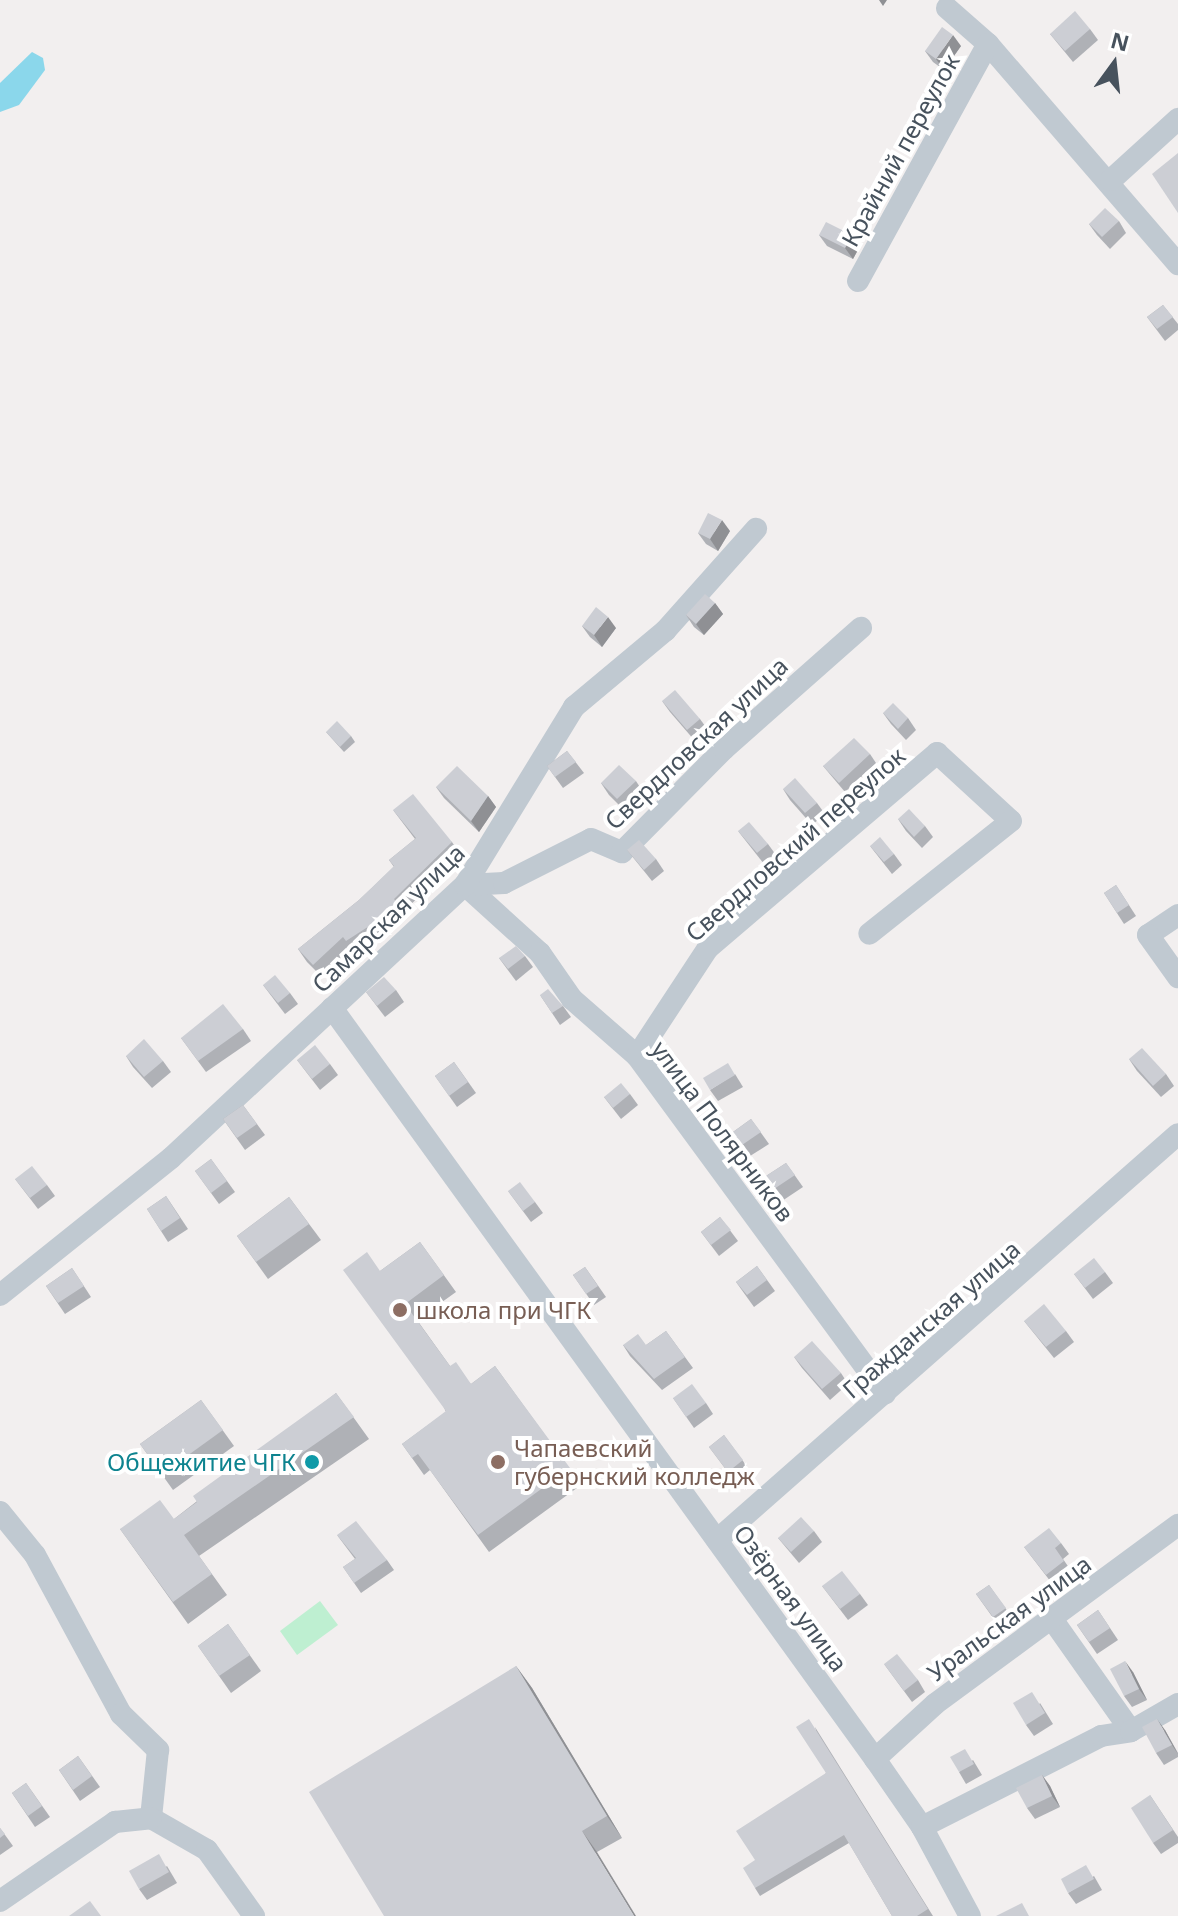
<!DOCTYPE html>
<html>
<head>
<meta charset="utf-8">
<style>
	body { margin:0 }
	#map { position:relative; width:1178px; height:1916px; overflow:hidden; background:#f2efef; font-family:"Noto Sans",sans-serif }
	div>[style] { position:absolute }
	.green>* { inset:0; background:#beefd1 }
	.water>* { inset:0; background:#8bd7eb }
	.minor>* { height:22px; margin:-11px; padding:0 11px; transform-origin:11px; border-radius:11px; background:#c0c9d1 }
	.wall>* { inset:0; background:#afb1b6 }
	.shaded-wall>* { inset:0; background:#8f9094 }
	.building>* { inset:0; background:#ccced4 }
	.dots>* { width:22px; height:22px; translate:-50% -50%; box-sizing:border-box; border:4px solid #fff; border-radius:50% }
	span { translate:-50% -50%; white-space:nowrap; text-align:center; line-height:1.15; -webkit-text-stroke:8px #fff; paint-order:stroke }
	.street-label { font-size:24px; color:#47525d }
	.education-label { font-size:24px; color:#785e54 }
	.left { translate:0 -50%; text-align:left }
	.culture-label { font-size:24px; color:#0d838f }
	.right { translate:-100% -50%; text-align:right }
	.north { position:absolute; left:1074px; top:24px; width:80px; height:80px; -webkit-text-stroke:6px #fff; paint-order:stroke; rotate:15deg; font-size:22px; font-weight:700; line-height:32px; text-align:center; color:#47525d }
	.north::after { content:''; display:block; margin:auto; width:28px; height:36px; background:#47525d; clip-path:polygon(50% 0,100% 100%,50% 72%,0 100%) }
</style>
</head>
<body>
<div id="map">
	<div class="green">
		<div style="clip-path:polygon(320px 1601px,338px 1625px,297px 1655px,280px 1631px)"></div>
	</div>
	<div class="water">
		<div style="clip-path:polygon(32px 52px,43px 58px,45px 70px,19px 105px,0 112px,0 83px)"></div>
	</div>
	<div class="minor">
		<div style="left:947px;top:8px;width:55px;rotate:41.3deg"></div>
		<div style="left:988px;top:44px;width:291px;rotate:49.2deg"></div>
		<div style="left:1111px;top:180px;width:91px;rotate:-42.3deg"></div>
		<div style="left:858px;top:281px;width:270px;rotate:-61.3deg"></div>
		<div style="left:465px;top:885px;width:101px;rotate:42.2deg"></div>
		<div style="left:540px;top:953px;width:56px;rotate:55.2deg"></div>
		<div style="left:572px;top:999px;width:86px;rotate:41.2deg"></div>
		<div style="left:637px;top:1056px;width:419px;rotate:53.7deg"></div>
		<div style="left:465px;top:885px;width:39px;rotate:-3deg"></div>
		<div style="left:504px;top:883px;width:97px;rotate:-26.8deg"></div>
		<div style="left:591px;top:839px;width:34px;rotate:23deg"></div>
		<div style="left:622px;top:852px;width:145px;rotate:-45.3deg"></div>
		<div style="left:724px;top:749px;width:183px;rotate:-41.5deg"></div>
		<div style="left:1178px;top:915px;width:36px;rotate:146deg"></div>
		<div style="left:1148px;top:935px;width:52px;rotate:54.5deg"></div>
		<div style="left:332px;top:1008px;width:927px;rotate:54.13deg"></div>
		<div style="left:875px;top:1759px;width:83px;rotate:55.3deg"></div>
		<div style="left:922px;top:1827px;width:101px;rotate:61.7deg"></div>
		<div style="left:637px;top:1056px;width:129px;rotate:-56.7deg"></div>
		<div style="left:708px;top:948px;width:301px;rotate:-40.4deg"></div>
		<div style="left:937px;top:753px;width:100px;rotate:42.6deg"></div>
		<div style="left:1011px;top:821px;width:181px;rotate:141.5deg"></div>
		<div style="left:0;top:1295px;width:219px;rotate:-38.7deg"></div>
		<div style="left:171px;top:1158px;width:401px;rotate:-42.9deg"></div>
		<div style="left:465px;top:885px;width:209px;rotate:-58.5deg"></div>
		<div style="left:574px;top:707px;width:119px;rotate:-39.9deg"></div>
		<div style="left:665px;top:631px;width:137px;rotate:-48.3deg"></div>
		<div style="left:0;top:1512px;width:55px;rotate:50.9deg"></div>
		<div style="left:35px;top:1555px;width:181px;rotate:61.6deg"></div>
		<div style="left:121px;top:1714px;width:52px;rotate:44.2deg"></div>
		<div style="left:158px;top:1750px;width:68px;rotate:95.9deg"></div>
		<div style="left:151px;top:1818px;width:64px;rotate:29.7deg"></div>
		<div style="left:207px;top:1850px;width:81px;rotate:54.5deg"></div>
		<div style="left:717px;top:1540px;width:614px;rotate:-41.37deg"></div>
		<div style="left:1052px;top:1619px;width:137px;rotate:54.8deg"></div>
		<div style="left:875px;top:1759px;width:81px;rotate:-42.5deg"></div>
		<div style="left:935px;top:1704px;width:302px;rotate:-36.4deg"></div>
		<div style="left:922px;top:1827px;width:201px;rotate:-26.9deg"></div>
		<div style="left:1101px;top:1736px;width:30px;rotate:-9deg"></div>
		<div style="left:1131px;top:1731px;width:54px;rotate:-29.9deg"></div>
		<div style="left:0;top:1901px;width:140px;rotate:-34.5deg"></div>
		<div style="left:115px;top:1822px;width:36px;rotate:-6deg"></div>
	</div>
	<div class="wall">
		<div style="clip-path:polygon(1090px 29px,1098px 40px,1073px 62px,1050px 34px)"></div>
		<div style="clip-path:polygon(961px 46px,944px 70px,933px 62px,925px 51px)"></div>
		<div style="clip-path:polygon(1119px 221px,1126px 233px,1110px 249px,1097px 235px,1089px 224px)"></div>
		<div style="clip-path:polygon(819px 235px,852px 235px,860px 246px,853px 259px,827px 246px)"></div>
		<div style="clip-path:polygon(1163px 305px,1178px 324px,1178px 330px,1165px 341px,1147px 317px)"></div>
		<div style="clip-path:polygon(730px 531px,718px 551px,706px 544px,698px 533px)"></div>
		<div style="clip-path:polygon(715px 603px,723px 614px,704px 635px,694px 627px,686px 615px)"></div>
		<div style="clip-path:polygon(582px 626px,616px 628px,602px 647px,590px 637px)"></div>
		<div style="clip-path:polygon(662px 701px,700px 719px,708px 730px,695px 741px,670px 712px)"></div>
		<div style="clip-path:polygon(883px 713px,908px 718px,916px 730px,906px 740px,891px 724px)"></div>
		<div style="clip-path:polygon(326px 732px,351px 736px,355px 742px,344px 752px)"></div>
		<div style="clip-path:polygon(567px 751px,584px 773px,563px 788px,547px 766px)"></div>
		<div style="clip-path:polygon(870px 754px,876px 763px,845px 792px,823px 766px)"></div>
		<div style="clip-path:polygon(636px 781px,643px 792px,625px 811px,609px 795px,601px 783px)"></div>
		<div style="clip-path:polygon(436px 787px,488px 796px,496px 807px,479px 832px,444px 798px)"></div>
		<div style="clip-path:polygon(783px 789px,817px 803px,825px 814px,812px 825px,790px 800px)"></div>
		<div style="clip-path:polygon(393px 810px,452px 842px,461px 856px,403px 912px,407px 917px,386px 934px,355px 955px,352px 950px,323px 978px,307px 962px,298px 949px,359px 900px,394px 867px,389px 860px,415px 839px)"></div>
		<div style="clip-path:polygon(898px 819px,925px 826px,933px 837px,922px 848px,906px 831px)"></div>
		<div style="clip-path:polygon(738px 831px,768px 844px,776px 855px,764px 864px)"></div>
		<div style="clip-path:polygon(870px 846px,894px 854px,902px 865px,892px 874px)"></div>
		<div style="clip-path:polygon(627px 850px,656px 859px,664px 871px,652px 881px)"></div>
		<div style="clip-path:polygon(1116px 885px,1136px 916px,1124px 924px,1104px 893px)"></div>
		<div style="clip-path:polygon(525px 956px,533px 967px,516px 981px,499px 958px)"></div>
		<div style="clip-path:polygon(263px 985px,290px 993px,298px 1004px,285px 1014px)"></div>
		<div style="clip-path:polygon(396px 990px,404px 1002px,385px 1017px,366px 992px)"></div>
		<div style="clip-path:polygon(540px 995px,563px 1006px,571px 1017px,560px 1025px)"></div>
		<div style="clip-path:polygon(243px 1029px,251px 1041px,206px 1072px,181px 1038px)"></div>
		<div style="clip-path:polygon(126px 1056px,163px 1061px,171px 1072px,152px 1088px,133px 1067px)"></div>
		<div style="clip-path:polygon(1129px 1059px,1166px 1074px,1174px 1086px,1161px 1097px,1137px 1071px)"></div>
		<div style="clip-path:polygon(297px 1060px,330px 1064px,338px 1075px,320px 1090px)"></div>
		<div style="clip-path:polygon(454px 1062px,476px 1093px,457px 1107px,435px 1076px)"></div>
		<div style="clip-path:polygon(735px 1074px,743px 1087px,718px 1101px,710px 1090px)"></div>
		<div style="clip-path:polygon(630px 1094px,638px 1105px,621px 1119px,604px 1097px)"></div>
		<div style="clip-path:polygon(243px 1105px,265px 1135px,245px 1150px,223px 1119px)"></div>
		<div style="clip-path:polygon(751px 1119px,769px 1144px,750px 1156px,733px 1132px)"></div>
		<div style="clip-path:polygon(211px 1159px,235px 1192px,219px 1204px,195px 1171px)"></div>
		<div style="clip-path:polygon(786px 1163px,803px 1187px,782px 1201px,766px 1176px)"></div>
		<div style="clip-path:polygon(15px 1179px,47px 1185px,55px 1196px,38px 1209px)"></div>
		<div style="clip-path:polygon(508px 1191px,535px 1202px,543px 1213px,531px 1222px)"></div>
		<div style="clip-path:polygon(166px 1196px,188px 1229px,168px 1242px,147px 1209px)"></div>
		<div style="clip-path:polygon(289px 1197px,321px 1240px,268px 1279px,237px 1236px)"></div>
		<div style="clip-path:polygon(720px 1217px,738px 1241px,719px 1256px,701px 1232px)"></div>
		<div style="clip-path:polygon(420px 1242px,456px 1292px,417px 1320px,450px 1366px,471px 1384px,495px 1366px,581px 1485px,489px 1552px,430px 1470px,424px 1475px,402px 1444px,446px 1412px,380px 1271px)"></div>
		<div style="clip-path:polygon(757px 1266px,775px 1291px,754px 1307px,736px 1282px)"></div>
		<div style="clip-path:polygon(585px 1267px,606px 1297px,594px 1305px,573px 1275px)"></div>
		<div style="clip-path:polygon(72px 1268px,91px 1297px,65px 1314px,46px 1286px)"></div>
		<div style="clip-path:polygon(1105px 1272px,1113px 1283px,1093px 1299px,1074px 1274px)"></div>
		<div style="clip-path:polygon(1024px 1321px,1066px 1331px,1074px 1342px,1054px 1358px)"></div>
		<div style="clip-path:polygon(666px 1331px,693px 1368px,662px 1390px,630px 1356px,623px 1345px,646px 1345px)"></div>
		<div style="clip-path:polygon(794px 1357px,841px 1373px,848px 1384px,830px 1400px,802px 1368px)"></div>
		<div style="clip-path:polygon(336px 1393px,369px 1439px,199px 1556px,227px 1595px,188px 1624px,120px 1529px,174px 1519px)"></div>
		<div style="clip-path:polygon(673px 1398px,706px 1403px,713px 1414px,694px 1428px)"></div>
		<div style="clip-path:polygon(201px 1400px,234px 1446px,173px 1490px,140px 1444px)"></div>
		<div style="clip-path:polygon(724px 1435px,751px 1472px,736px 1483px,709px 1447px)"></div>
		<div style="clip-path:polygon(814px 1531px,822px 1542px,799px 1563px,778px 1538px)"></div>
		<div style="clip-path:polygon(337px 1535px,387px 1560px,394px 1570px,361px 1593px,343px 1567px,355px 1559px)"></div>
		<div style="clip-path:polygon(1061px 1543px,1069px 1554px,1063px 1559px,1072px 1572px,1054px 1586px,1024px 1547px)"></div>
		<div style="clip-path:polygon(989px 1585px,1013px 1619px,1001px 1629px,976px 1594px)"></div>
		<div style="clip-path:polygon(822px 1586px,860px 1594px,868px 1605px,848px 1620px)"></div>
		<div style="clip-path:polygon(1098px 1610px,1118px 1640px,1097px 1654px,1077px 1625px)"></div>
		<div style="clip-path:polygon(228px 1624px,261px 1671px,231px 1693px,198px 1646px)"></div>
		<div style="clip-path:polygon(884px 1664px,918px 1680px,925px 1692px,912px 1702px)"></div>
		<div style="clip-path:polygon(516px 1666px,532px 1688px,622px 1838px,597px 1852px,384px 1916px)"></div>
		<div style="clip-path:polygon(1133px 1672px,1147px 1700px,1132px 1707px,1124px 1696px)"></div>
		<div style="clip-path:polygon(1040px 1703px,1053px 1724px,1034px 1736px,1026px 1725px)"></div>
		<div style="clip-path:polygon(815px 1727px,933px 1916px,892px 1916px,849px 1843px,760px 1896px,755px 1888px,755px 1860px,826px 1773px)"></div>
		<div style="clip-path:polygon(1165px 1730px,1178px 1753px,1178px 1757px,1164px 1765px,1156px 1753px)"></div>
		<div style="clip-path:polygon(78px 1756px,100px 1787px,80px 1801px,59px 1770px)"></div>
		<div style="clip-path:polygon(973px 1760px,982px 1775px,966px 1784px,959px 1772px)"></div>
		<div style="clip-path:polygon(1042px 1775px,1050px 1786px,1060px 1807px,1035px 1819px,1027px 1808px)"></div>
		<div style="clip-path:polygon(26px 1783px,50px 1817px,35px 1827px,12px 1793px)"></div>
		<div style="clip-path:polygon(1150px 1795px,1178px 1837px,1178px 1843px,1161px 1854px,1153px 1843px)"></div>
		<div style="clip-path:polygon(0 1828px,13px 1846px,0 1855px)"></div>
		<div style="clip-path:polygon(167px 1866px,177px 1883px,147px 1900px,139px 1889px)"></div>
		<div style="clip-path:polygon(1094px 1876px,1102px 1890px,1076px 1904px,1068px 1893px)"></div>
	</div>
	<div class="shaded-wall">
		<div style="clip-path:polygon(879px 0,887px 0,883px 6px)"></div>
		<div style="clip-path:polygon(953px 35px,961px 46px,944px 70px,936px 59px)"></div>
		<div style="clip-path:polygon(852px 235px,860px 246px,853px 259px,845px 248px)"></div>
		<div style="clip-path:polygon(722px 520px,730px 531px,718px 551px,710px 539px)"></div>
		<div style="clip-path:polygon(715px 603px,723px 614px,704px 635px,696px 624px)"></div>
		<div style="clip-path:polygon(608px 617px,616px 628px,602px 647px,594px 635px)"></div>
		<div style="clip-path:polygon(488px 796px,496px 807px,479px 832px,471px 821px)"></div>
		<div style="clip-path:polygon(1125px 1661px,1133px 1672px,1147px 1700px,1139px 1689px)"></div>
		<div style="clip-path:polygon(516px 1666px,532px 1688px,622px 1838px,607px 1816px)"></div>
		<div style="clip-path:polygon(1157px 1719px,1165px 1730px,1178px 1754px,1172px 1745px)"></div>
		<div style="clip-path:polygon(1042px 1775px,1050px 1786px,1060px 1807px,1052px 1796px)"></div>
		<div style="clip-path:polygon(582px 1831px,597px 1852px,636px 1916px,634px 1916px)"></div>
	</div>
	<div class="building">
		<div style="clip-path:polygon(1075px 11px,1090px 29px,1065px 51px,1050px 34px)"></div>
		<div style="clip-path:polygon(942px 27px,953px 35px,936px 59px,925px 51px)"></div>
		<div style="clip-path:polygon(1178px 153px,1178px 213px,1152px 174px)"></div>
		<div style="clip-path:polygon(1105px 208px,1119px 221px,1102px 237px,1089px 224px)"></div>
		<div style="clip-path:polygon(826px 222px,852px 235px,845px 248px,819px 235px)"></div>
		<div style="clip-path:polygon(1163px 305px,1173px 317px,1157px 329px,1147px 317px)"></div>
		<div style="clip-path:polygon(708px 513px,722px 520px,710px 539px,698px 533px)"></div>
		<div style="clip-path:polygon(705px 594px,715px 603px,696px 624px,686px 615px)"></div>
		<div style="clip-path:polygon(596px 607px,608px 617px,594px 635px,582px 626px)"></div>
		<div style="clip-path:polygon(675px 690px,700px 719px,687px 730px,662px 701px)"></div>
		<div style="clip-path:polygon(893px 703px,908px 718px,898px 729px,883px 713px)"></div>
		<div style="clip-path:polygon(337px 721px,351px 736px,340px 747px,326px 732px)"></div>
		<div style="clip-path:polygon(854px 738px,870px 754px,839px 783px,823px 766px)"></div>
		<div style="clip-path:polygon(567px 751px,576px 762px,555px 777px,547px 766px)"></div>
		<div style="clip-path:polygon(619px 765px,636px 781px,617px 799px,601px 783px)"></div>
		<div style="clip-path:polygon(457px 766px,488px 796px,471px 821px,436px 787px)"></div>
		<div style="clip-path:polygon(795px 778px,817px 803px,805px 813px,783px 789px)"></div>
		<div style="clip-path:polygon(413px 794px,452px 842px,394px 899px,397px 903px,377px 921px,346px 941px,343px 937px,313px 965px,298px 949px,359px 900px,394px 866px,389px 860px,416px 838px,393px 810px)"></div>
		<div style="clip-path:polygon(909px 809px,925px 826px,914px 837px,898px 819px)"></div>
		<div style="clip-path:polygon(749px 822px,768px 844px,757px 853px,738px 831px)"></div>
		<div style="clip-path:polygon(880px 837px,894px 854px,884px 862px,870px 846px)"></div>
		<div style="clip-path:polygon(639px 840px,656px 859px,644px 870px,627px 850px)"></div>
		<div style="clip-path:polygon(1116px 885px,1129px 905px,1117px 913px,1104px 893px)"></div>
		<div style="clip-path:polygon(516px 946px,525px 956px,508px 969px,499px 958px)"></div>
		<div style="clip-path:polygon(275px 975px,290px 993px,278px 1003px,263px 985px)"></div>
		<div style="clip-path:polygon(384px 977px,396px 990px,377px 1006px,366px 992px)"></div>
		<div style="clip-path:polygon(548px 989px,563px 1006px,552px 1013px,540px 995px)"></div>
		<div style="clip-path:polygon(223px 1004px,243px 1029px,198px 1061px,181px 1038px)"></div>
		<div style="clip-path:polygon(144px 1039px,163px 1061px,144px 1077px,126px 1056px)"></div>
		<div style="clip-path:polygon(315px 1045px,330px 1064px,312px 1079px,297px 1060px)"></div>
		<div style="clip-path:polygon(1142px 1048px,1166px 1074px,1153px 1086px,1129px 1059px)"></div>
		<div style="clip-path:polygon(454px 1062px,468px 1082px,449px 1096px,435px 1076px)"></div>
		<div style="clip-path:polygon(728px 1063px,735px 1075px,710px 1090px,703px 1078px)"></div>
		<div style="clip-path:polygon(621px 1083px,630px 1094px,613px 1108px,604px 1097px)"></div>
		<div style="clip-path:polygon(243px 1105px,257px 1124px,237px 1138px,223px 1119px)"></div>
		<div style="clip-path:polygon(751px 1119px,761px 1132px,742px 1145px,733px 1132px)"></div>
		<div style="clip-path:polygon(211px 1159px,227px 1181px,211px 1193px,195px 1171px)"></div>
		<div style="clip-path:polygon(786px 1163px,795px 1175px,774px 1189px,766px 1176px)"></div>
		<div style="clip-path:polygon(32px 1166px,47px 1185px,30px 1198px,15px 1179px)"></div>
		<div style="clip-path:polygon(520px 1182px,535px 1202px,523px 1211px,508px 1191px)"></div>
		<div style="clip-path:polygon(166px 1196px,180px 1218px,161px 1231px,147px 1209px)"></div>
		<div style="clip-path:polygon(289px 1197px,309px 1224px,256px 1262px,237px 1236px)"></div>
		<div style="clip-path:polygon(720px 1217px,731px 1230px,711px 1245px,701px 1232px)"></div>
		<div style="clip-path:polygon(420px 1242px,444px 1275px,405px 1304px,450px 1366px,456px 1362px,471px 1384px,495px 1366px,570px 1468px,478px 1535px,418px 1454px,412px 1458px,402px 1444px,446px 1411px,343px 1270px,367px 1252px,380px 1271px)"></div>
		<div style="clip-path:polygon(1094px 1258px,1105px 1272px,1085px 1288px,1074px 1274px)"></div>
		<div style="clip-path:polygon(757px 1266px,767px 1280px,747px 1295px,736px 1282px)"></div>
		<div style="clip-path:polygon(585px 1267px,598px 1286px,586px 1294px,573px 1275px)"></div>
		<div style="clip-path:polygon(72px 1268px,84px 1286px,58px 1303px,46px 1286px)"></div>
		<div style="clip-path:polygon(1044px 1304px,1066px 1331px,1046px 1347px,1024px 1321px)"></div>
		<div style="clip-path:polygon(666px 1331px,685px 1357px,654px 1379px,623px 1345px,638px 1334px,646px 1345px)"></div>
		<div style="clip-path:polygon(812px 1341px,841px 1373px,822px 1389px,794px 1357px)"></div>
		<div style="clip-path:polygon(692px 1384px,706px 1403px,686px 1417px,673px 1398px)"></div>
		<div style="clip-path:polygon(336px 1393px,354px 1417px,184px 1535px,212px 1574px,173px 1602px,120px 1529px,160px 1500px,174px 1519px,197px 1502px,193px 1496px)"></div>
		<div style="clip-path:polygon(201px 1400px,223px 1430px,162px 1474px,140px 1444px)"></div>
		<div style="clip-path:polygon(724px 1435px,743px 1460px,728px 1472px,709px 1447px)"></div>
		<div style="clip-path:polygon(801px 1517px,814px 1531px,791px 1552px,778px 1538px)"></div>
		<div style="clip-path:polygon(356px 1521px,387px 1560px,354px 1583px,343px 1567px,356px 1558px,337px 1535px)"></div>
		<div style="clip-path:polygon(1049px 1528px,1061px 1543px,1055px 1548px,1064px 1561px,1046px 1575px,1024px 1547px)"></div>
		<div style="clip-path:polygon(842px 1571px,860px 1594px,840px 1609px,822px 1586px)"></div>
		<div style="clip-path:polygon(989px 1585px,1006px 1608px,993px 1617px,976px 1594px)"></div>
		<div style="clip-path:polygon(1098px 1610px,1110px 1628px,1089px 1642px,1077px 1625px)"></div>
		<div style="clip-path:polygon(228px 1624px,250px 1655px,219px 1676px,198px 1646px)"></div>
		<div style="clip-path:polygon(897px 1654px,918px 1680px,904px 1691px,884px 1664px)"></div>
		<div style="clip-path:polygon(1125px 1661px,1139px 1689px,1124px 1696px,1110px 1669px)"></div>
		<div style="clip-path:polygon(516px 1666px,607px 1816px,582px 1831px,634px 1916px,384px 1916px,309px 1792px)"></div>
		<div style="clip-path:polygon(1032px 1692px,1045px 1713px,1026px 1725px,1013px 1703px)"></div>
		<div style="clip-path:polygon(809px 1719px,928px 1909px,917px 1916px,892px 1916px,844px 1835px,755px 1888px,743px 1868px,755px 1860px,736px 1831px,826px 1773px,796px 1727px)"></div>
		<div style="clip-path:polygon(1157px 1719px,1172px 1745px,1156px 1753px,1142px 1727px)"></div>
		<div style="clip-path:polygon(965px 1749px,974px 1764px,959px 1772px,950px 1757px)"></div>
		<div style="clip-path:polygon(78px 1756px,92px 1776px,73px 1790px,59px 1770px)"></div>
		<div style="clip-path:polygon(1042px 1775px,1052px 1796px,1027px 1808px,1016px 1788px)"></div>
		<div style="clip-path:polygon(26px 1783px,42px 1806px,28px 1816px,12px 1793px)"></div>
		<div style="clip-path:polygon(1150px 1795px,1173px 1830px,1153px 1843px,1131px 1808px)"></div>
		<div style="clip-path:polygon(0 1828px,5px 1834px,0 1838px)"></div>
		<div style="clip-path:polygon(159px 1854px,169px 1872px,139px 1889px,129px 1871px)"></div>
		<div style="clip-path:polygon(1086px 1865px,1094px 1879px,1068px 1893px,1061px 1879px)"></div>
		<div style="clip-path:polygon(90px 1901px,101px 1916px,69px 1916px)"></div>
		<div style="clip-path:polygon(1022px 1903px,1029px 1916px,996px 1916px)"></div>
	</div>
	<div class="dots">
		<div style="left:400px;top:1310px;background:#8d6e63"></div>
		<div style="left:312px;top:1462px;background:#0f9aa8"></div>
		<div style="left:498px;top:1462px;background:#8d6e63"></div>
	</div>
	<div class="street-label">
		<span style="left:900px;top:150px;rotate:-61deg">Крайний переулок</span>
		<span style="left:696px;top:743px;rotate:-43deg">Свердловская улица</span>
		<span style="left:795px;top:844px;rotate:-41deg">Свердловский переулок</span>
		<span style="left:388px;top:918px;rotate:-44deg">Самарская улица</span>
		<span style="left:723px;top:1131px;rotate:53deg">улица Полярников</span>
		<span style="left:931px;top:1319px;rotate:-41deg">Гражданская улица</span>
		<span style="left:791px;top:1598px;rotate:54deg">Озёрная улица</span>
		<span style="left:1009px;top:1618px;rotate:-36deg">Уральская улица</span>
	</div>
	<div class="education-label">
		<span class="left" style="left:416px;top:1310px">школа при ЧГК</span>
		<span class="left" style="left:514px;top:1462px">Чапаевский<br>губернский колледж</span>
	</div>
	<div class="culture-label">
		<span class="right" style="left:296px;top:1462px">Общежитие ЧГК</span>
	</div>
	<div class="north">N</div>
</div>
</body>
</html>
